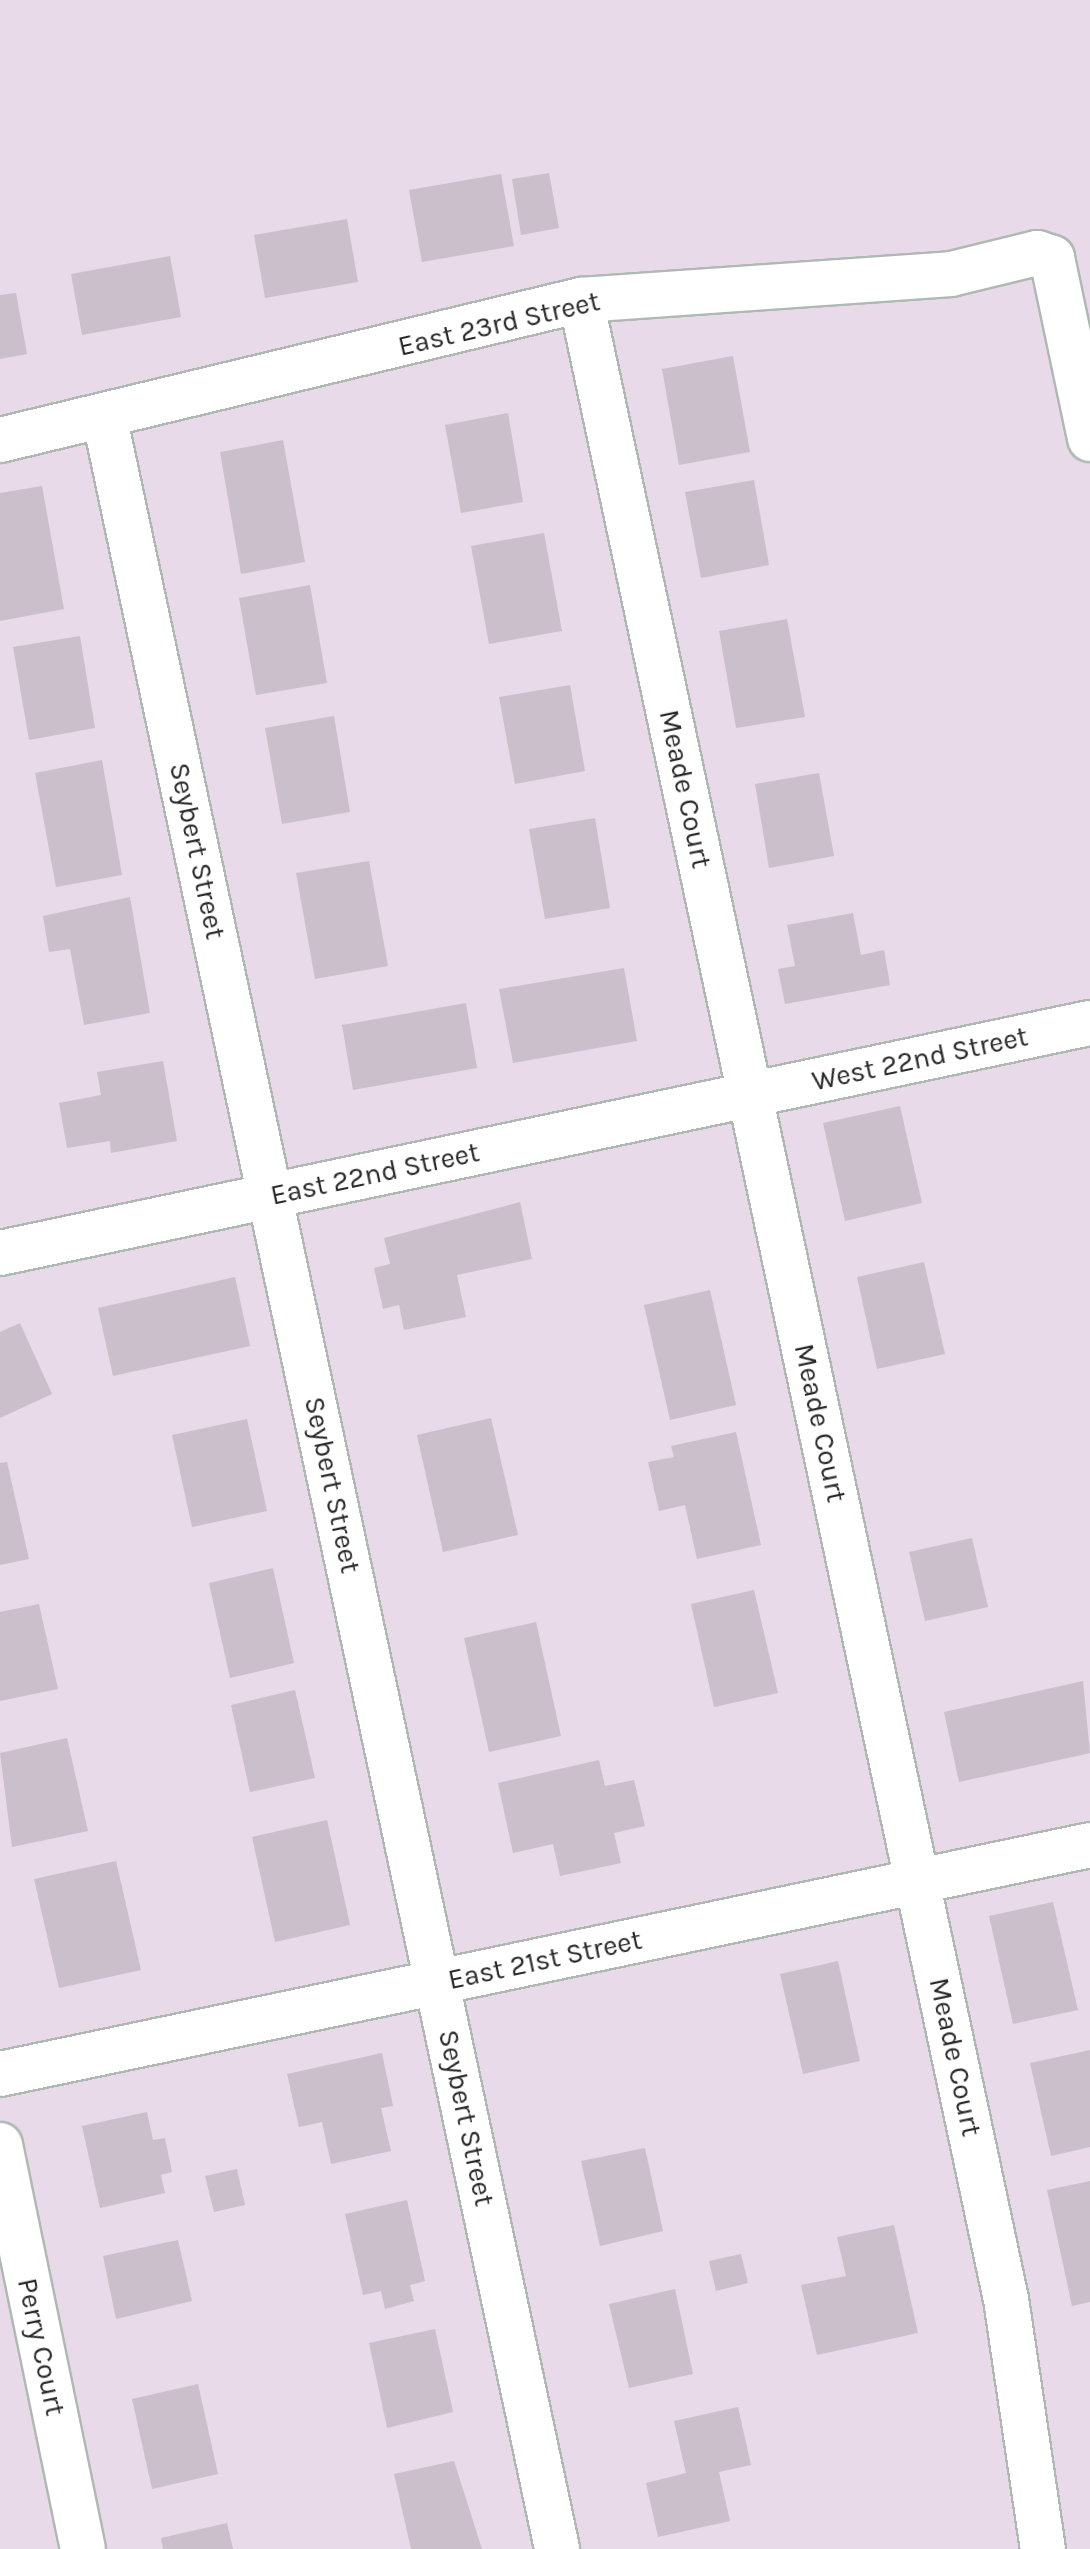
<!DOCTYPE html>
<html>
<head>
<meta charset="utf-8">
<style>
	body { margin:0 }
	#map { position:relative; width:1090px; height:2549px; overflow:hidden; background:#e8dae9; font-family:Karla,sans-serif }
	div>[style] { position:absolute }
	.building>* { inset:0; background:#cbbfcb }
	.roads { filter:drop-shadow(2px 0 #aebab1) drop-shadow(-2px 0 #aebab1) drop-shadow(0 2px #aebab1) drop-shadow(0 -2px #aebab1) }
	.minor>* { height:44px; margin:-22px; padding:0 22px; transform-origin:22px; border-radius:22px; background:#fff }
	span { translate:-50% -50%; white-space:nowrap; text-align:center; line-height:1.15; -webkit-text-stroke:6px #fff; paint-order:stroke }
	.street-label { font-size:28px; color:#282828 }
</style>
</head>
<body>
<div id="map">
	<div class="building">
		<div style="clip-path:polygon(549px 173px,559px 228px,521px 235px,512px 179px)"></div>
		<div style="clip-path:polygon(501px 174px,514px 246px,422px 262px,409px 190px)"></div>
		<div style="clip-path:polygon(347px 219px,358px 282px,265px 298px,254px 235px)"></div>
		<div style="clip-path:polygon(170px 256px,181px 317px,82px 335px,71px 274px)"></div>
		<div style="clip-path:polygon(16px 293px,27px 354px,0 359px,0 295px)"></div>
		<div style="clip-path:polygon(733px 356px,750px 452px,679px 465px,662px 369px)"></div>
		<div style="clip-path:polygon(508px 413px,523px 502px,461px 513px,445px 425px)"></div>
		<div style="clip-path:polygon(283px 440px,305px 562px,241px 574px,220px 452px)"></div>
		<div style="clip-path:polygon(754px 480px,769px 565px,701px 578px,685px 492px)"></div>
		<div style="clip-path:polygon(42px 486px,64px 609px,0 621px,0 493px)"></div>
		<div style="clip-path:polygon(544px 533px,562px 631px,489px 644px,471px 546px)"></div>
		<div style="clip-path:polygon(310px 585px,327px 683px,256px 695px,239px 598px)"></div>
		<div style="clip-path:polygon(787px 619px,805px 717px,736px 728px,719px 631px)"></div>
		<div style="clip-path:polygon(80px 636px,95px 728px,29px 740px,13px 647px)"></div>
		<div style="clip-path:polygon(570px 685px,585px 771px,515px 784px,499px 697px)"></div>
		<div style="clip-path:polygon(334px 716px,350px 812px,282px 824px,265px 728px)"></div>
		<div style="clip-path:polygon(102px 760px,122px 875px,56px 887px,35px 773px)"></div>
		<div style="clip-path:polygon(819px 773px,834px 856px,769px 868px,755px 784px)"></div>
		<div style="clip-path:polygon(595px 818px,610px 908px,545px 919px,529px 829px)"></div>
		<div style="clip-path:polygon(369px 861px,388px 966px,315px 979px,296px 873px)"></div>
		<div style="clip-path:polygon(130px 897px,150px 1013px,84px 1025px,70px 949px,49px 952px,43px 916px)"></div>
		<div style="clip-path:polygon(853px 913px,861px 955px,884px 950px,890px 985px,785px 1004px,778px 969px,795px 966px,787px 925px)"></div>
		<div style="clip-path:polygon(624px 968px,637px 1041px,513px 1063px,499px 989px)"></div>
		<div style="clip-path:polygon(466px 1003px,477px 1068px,353px 1090px,342px 1025px)"></div>
		<div style="clip-path:polygon(163px 1061px,177px 1141px,111px 1153px,110px 1141px,67px 1148px,59px 1103px,101px 1095px,97px 1072px)"></div>
		<div style="clip-path:polygon(900px 1106px,922px 1203px,845px 1221px,823px 1123px)"></div>
		<div style="clip-path:polygon(520px 1202px,532px 1259px,457px 1275px,466px 1317px,404px 1330px,399px 1305px,383px 1309px,374px 1268px,390px 1264px,384px 1238px)"></div>
		<div style="clip-path:polygon(924px 1262px,945px 1354px,877px 1369px,857px 1277px)"></div>
		<div style="clip-path:polygon(235px 1277px,250px 1346px,113px 1376px,98px 1308px)"></div>
		<div style="clip-path:polygon(710px 1290px,736px 1405px,670px 1420px,644px 1305px)"></div>
		<div style="clip-path:polygon(20px 1323px,52px 1394px,0 1418px,0 1332px)"></div>
		<div style="clip-path:polygon(491px 1418px,518px 1535px,443px 1552px,417px 1435px)"></div>
		<div style="clip-path:polygon(247px 1419px,267px 1511px,192px 1527px,172px 1435px)"></div>
		<div style="clip-path:polygon(736px 1432px,761px 1545px,697px 1559px,685px 1505px,659px 1511px,648px 1462px,674px 1457px,671px 1446px)"></div>
		<div style="clip-path:polygon(7px 1462px,29px 1559px,0 1565px,0 1463px)"></div>
		<div style="clip-path:polygon(972px 1538px,988px 1607px,925px 1621px,909px 1552px)"></div>
		<div style="clip-path:polygon(273px 1568px,294px 1663px,230px 1678px,209px 1583px)"></div>
		<div style="clip-path:polygon(754px 1590px,778px 1693px,714px 1707px,691px 1604px)"></div>
		<div style="clip-path:polygon(39px 1604px,58px 1689px,0 1701px,0 1612px)"></div>
		<div style="clip-path:polygon(536px 1622px,561px 1736px,489px 1752px,464px 1638px)"></div>
		<div style="clip-path:polygon(1083px 1681px,1090px 1753px,959px 1782px,944px 1712px)"></div>
		<div style="clip-path:polygon(295px 1690px,315px 1778px,250px 1792px,231px 1705px)"></div>
		<div style="clip-path:polygon(67px 1738px,88px 1831px,12px 1847px,0 1753px)"></div>
		<div style="clip-path:polygon(599px 1760px,605px 1786px,634px 1780px,645px 1826px,614px 1833px,621px 1863px,560px 1876px,553px 1844px,513px 1853px,498px 1783px)"></div>
		<div style="clip-path:polygon(327px 1820px,350px 1925px,275px 1942px,252px 1837px)"></div>
		<div style="clip-path:polygon(116px 1861px,141px 1970px,59px 1988px,34px 1879px)"></div>
		<div style="clip-path:polygon(1053px 1902px,1078px 2010px,1013px 2024px,989px 1916px)"></div>
		<div style="clip-path:polygon(838px 1961px,860px 2061px,803px 2074px,780px 1974px)"></div>
		<div style="clip-path:polygon(1090px 2050px,1090px 2147px,1051px 2156px,1030px 2063px)"></div>
		<div style="clip-path:polygon(382px 2053px,393px 2106px,381px 2108px,391px 2151px,331px 2164px,322px 2122px,299px 2127px,287px 2074px)"></div>
		<div style="clip-path:polygon(147px 2112px,153px 2140px,165px 2138px,172px 2172px,161px 2175px,165px 2193px,100px 2208px,82px 2126px)"></div>
		<div style="clip-path:polygon(645px 2148px,663px 2231px,600px 2246px,581px 2161px)"></div>
		<div style="clip-path:polygon(237px 2169px,245px 2205px,214px 2212px,205px 2176px)"></div>
		<div style="clip-path:polygon(1090px 2181px,1090px 2302px,1072px 2306px,1047px 2190px)"></div>
		<div style="clip-path:polygon(407px 2200px,425px 2281px,410px 2285px,414px 2301px,385px 2309px,381px 2291px,363px 2295px,345px 2214px)"></div>
		<div style="clip-path:polygon(894px 2225px,918px 2333px,817px 2355px,801px 2285px,846px 2276px,837px 2237px)"></div>
		<div style="clip-path:polygon(178px 2240px,192px 2301px,116px 2319px,103px 2256px)"></div>
		<div style="clip-path:polygon(741px 2254px,748px 2283px,716px 2291px,709px 2261px)"></div>
		<div style="clip-path:polygon(675px 2289px,693px 2374px,629px 2388px,609px 2304px)"></div>
		<div style="clip-path:polygon(435px 2329px,453px 2412px,387px 2428px,369px 2343px)"></div>
		<div style="clip-path:polygon(198px 2384px,218px 2474px,152px 2489px,132px 2399px)"></div>
		<div style="clip-path:polygon(738px 2407px,751px 2465px,719px 2472px,730px 2521px,658px 2537px,646px 2483px,686px 2473px,674px 2421px)"></div>
		<div style="clip-path:polygon(454px 2461px,482px 2549px,411px 2549px,394px 2474px)"></div>
		<div style="clip-path:polygon(227px 2523px,233px 2549px,163px 2549px,161px 2538px)"></div>
	</div>
	<div class="roads">
		<div class="minor">
			<div style="left:581px;top:300px;width:2044px;rotate:78deg"></div>
			<div style="left:1006px;top:2299px;width:253px;rotate:81.6deg"></div>
			<div style="left:105px;top:420px;width:2176px;rotate:78.01deg"></div>
			<div style="left:0;top:440px;width:598px;rotate:-13.55deg"></div>
			<div style="left:581px;top:300px;width:371px;rotate:-4deg"></div>
			<div style="left:951px;top:274px;width:89px;rotate:-13.7deg"></div>
			<div style="left:1037px;top:253px;width:16px;rotate:18deg"></div>
			<div style="left:1052px;top:258px;width:185px;rotate:78.1deg"></div>
			<div style="left:0;top:1253px;width:1114px;rotate:-11.92deg"></div>
			<div style="left:0;top:2074px;width:1114px;rotate:-11.86deg"></div>
			<div style="left:0;top:2145px;width:412px;rotate:78.4deg"></div>
		</div>
	</div>
	<div class="street-label">
		<span style="left:499px;top:324px;rotate:-13deg">East 23rd Street</span>
		<span style="left:685px;top:789px;rotate:78deg">Meade Court</span>
		<span style="left:197px;top:851px;rotate:78deg">Seybert Street</span>
		<span style="left:920px;top:1059px;rotate:-12deg">West 22nd Street</span>
		<span style="left:375px;top:1174px;rotate:-12deg">East 22nd Street</span>
		<span style="left:820px;top:1423px;rotate:78deg">Meade Court</span>
		<span style="left:332px;top:1485px;rotate:78deg">Seybert Street</span>
		<span style="left:545px;top:1960px;rotate:-12deg">East 21st Street</span>
		<span style="left:955px;top:2057px;rotate:78deg">Meade Court</span>
		<span style="left:466px;top:2118px;rotate:78deg">Seybert Street</span>
		<span style="left:41px;top:2347px;rotate:78deg">Perry Court</span>
	</div>
</div>
</body>
</html>
